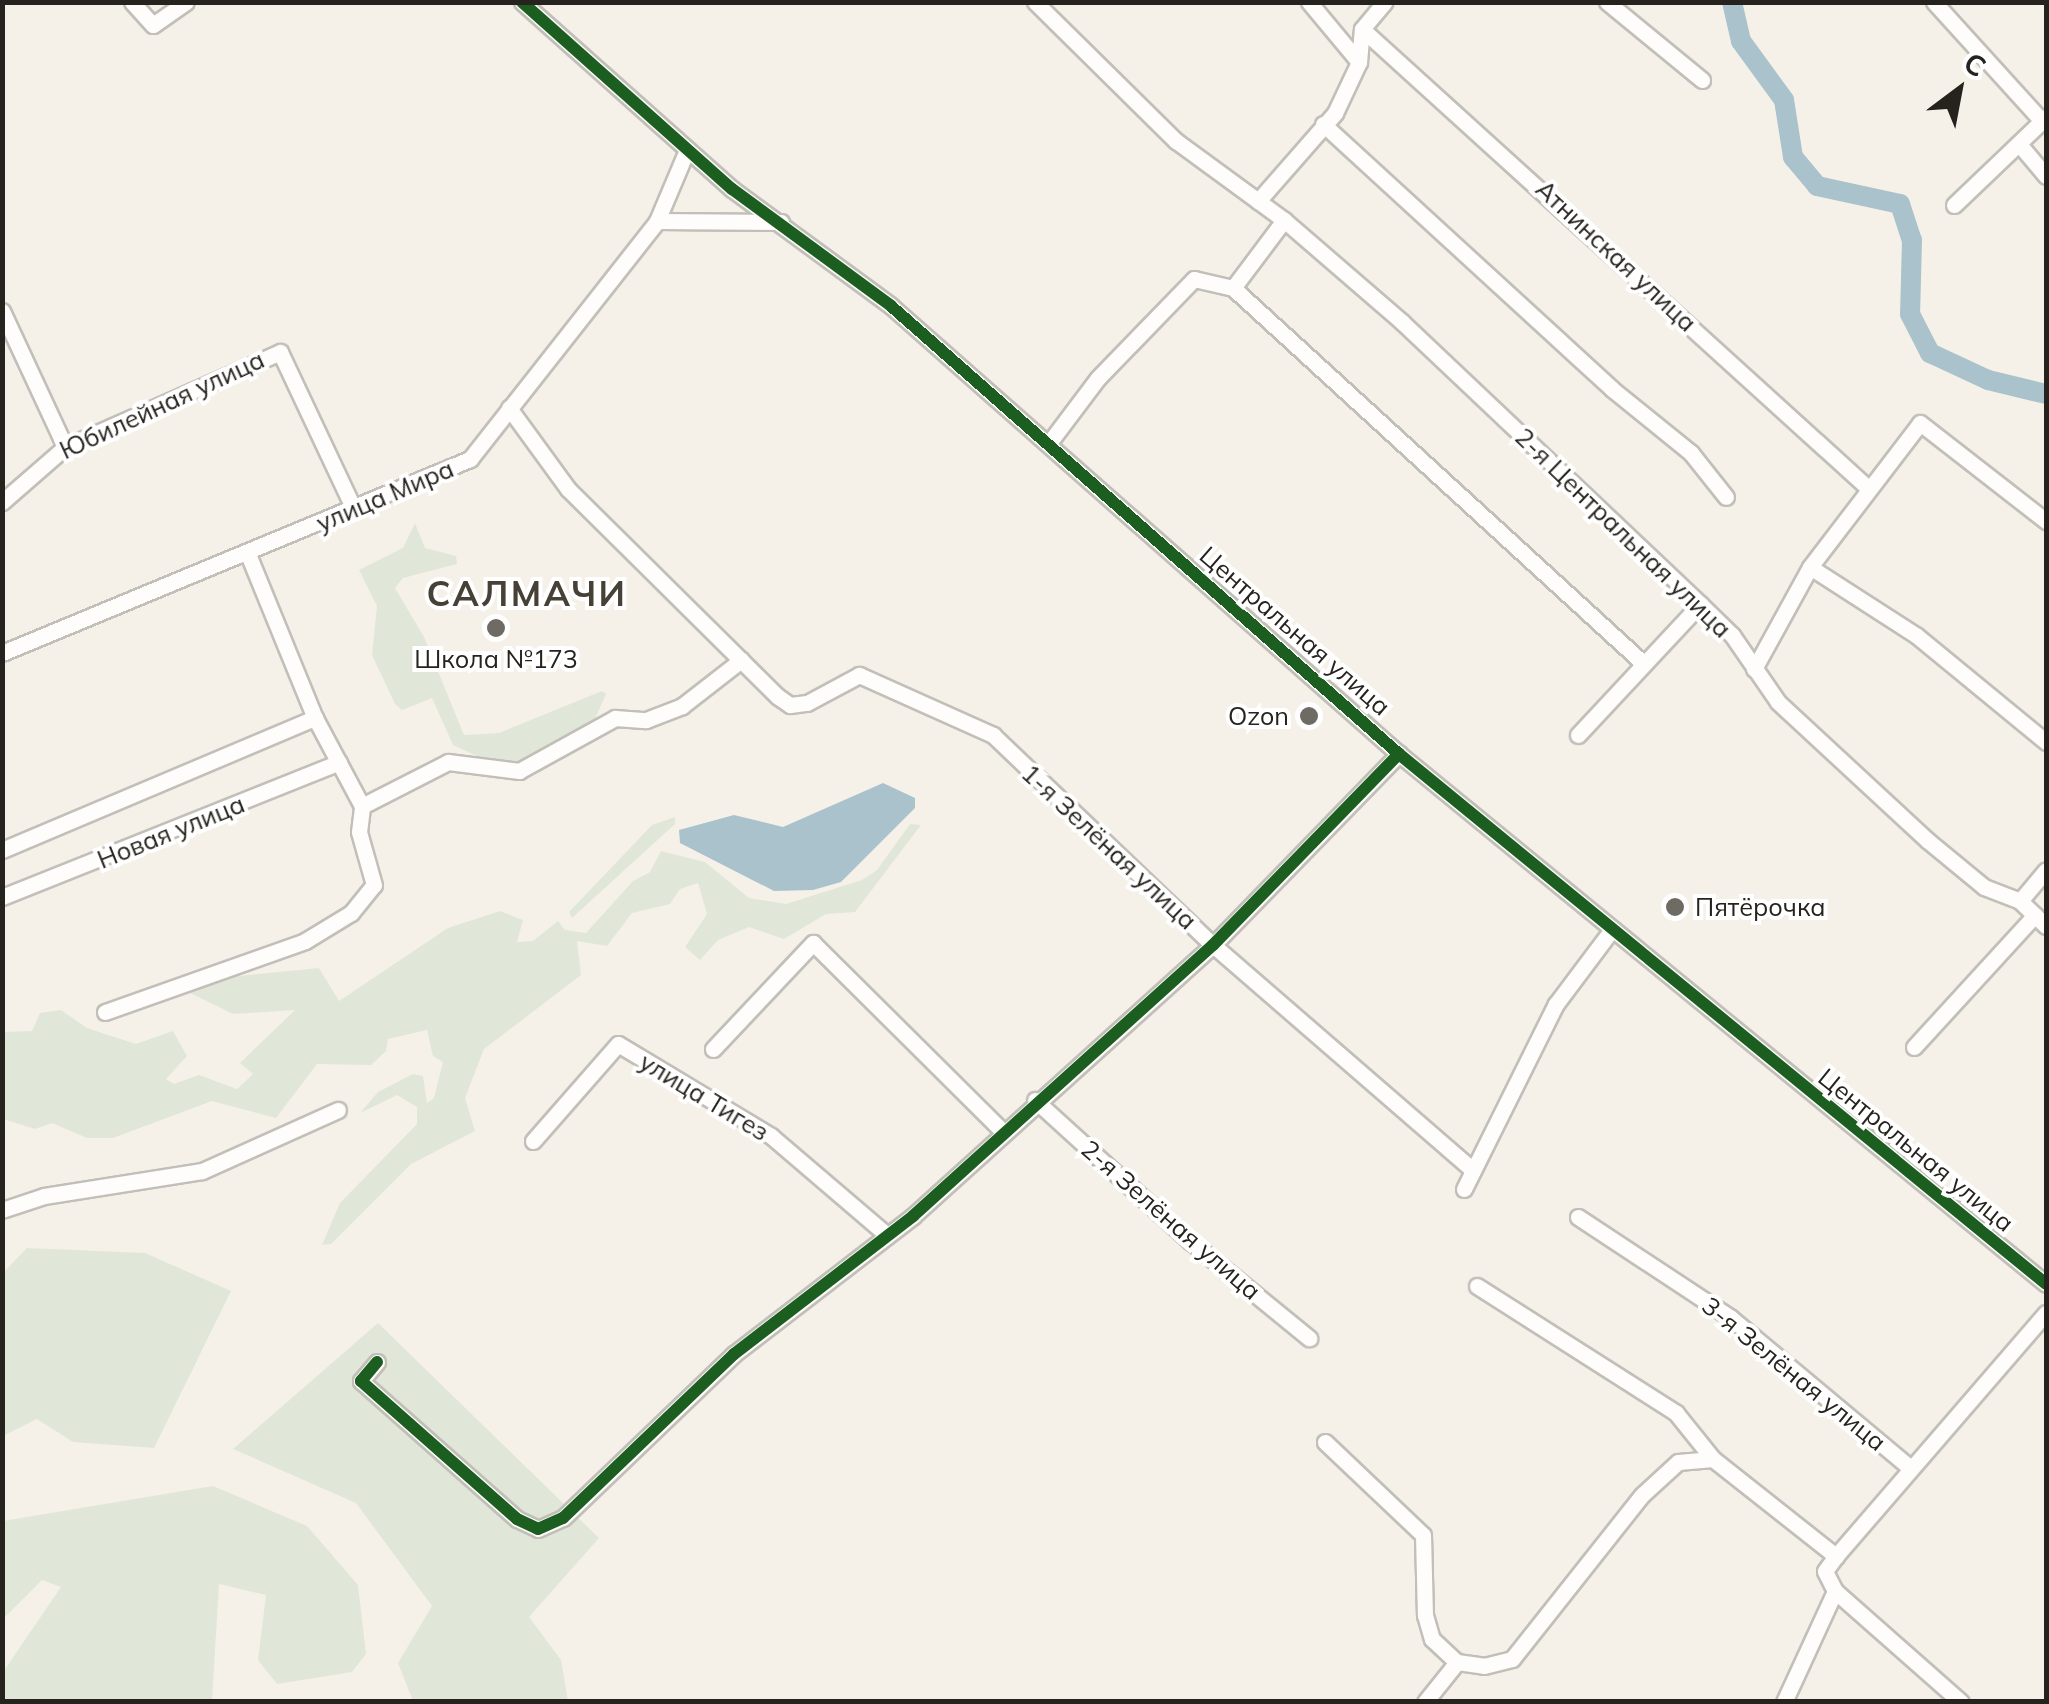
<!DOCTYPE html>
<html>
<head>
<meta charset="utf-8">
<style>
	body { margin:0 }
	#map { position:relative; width:2049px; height:1704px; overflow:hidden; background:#f5f1e9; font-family:Mulish,sans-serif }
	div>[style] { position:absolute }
	.green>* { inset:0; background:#e1e7d8 }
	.water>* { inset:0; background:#aac2cb }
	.river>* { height:20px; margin:-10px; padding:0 10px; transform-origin:10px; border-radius:10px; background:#aac2cb }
	.roads { filter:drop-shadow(2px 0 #c2bfb9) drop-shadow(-2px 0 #c2bfb9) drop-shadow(0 2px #c2bfb9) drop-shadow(0 -2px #c2bfb9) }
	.minor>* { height:15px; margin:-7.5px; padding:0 7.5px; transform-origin:7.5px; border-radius:7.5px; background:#fefdfc }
	.cycleway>* { height:12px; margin:-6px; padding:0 6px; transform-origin:6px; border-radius:6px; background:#1b5e20 }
	.dots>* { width:28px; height:28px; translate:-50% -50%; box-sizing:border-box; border:5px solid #fff; border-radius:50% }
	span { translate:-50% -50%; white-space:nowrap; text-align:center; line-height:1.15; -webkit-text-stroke:8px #fff; paint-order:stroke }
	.street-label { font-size:25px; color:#26231e }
	.poi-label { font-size:25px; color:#26231e }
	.right { translate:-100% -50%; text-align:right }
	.left { translate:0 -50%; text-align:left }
	.district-label { font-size:35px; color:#464036; font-weight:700; letter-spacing:2.5px }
	.frame { position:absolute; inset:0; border:5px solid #26231e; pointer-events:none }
	.north { position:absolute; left:1909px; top:40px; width:100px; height:100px; -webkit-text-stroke:8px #fff; paint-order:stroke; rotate:32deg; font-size:28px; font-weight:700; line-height:40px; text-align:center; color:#26231e }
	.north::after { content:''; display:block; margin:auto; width:35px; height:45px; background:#26231e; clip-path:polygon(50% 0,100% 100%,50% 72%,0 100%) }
</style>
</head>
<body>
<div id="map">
	<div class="green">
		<div style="clip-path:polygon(415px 523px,425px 548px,456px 556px,457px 564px,403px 578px,395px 588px,424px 637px,464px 735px,499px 733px,602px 691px,606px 694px,591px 728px,503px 768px,453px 745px,432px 698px,402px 710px,395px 704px,372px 655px,377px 606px,359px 570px,403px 548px)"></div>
		<div style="clip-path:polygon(675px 817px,675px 824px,572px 918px,569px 912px,652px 825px)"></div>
		<div style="clip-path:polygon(910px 824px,921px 825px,855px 912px,826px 914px,784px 939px,749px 927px,718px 940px,700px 960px,685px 947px,707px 914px,698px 883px,680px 889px,670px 904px,632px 913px,607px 946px,577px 941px,581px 975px,484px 1049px,465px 1098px,475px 1131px,411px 1164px,331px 1244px,322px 1245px,340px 1203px,417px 1124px,417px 1107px,397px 1095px,360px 1113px,378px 1092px,413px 1074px,423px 1076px,427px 1103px,434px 1098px,443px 1062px,433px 1056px,427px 1030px,388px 1039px,386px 1051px,371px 1065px,317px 1064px,276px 1118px,212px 1101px,113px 1138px,87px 1138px,52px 1123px,35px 1129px,3px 1119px,2px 1032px,32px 1031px,40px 1013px,61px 1010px,87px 1028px,136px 1044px,173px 1031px,187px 1056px,166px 1079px,174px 1084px,199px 1075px,237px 1089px,253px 1074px,240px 1063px,295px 1010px,233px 1014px,188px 992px,190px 978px,200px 972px,238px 976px,319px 968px,339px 1001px,448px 928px,500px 911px,523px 920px,517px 942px,533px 941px,558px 921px,565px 930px,586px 933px,633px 881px,650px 872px,661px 851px,705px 862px,749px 898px,786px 904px,862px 880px,877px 870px)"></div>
		<div style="clip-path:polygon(27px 1248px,145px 1253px,231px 1291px,154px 1448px,73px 1442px,37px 1419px,3px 1436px,3px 1273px)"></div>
		<div style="clip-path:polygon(378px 1323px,599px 1538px,529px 1617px,561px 1660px,568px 1701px,413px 1701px,398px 1663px,432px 1606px,356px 1503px,233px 1449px)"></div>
		<div style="clip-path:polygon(213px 1486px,307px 1526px,358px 1585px,366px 1654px,352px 1672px,277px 1684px,258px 1660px,266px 1595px,219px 1584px,212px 1701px,3px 1701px,3px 1672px,61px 1587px,42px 1580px,3px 1619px,3px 1521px)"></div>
	</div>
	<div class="water">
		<div style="clip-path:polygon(883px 783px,915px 798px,915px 808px,841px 882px,813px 890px,774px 891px,680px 843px,679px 830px,734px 815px,783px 827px)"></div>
	</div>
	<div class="river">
		<div style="left:1732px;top:2px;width:40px;rotate:77deg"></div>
		<div style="left:1741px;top:41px;width:73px;rotate:53.9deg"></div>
		<div style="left:1784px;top:100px;width:58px;rotate:81deg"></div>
		<div style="left:1793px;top:157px;width:38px;rotate:50deg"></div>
		<div style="left:1817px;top:186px;width:85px;rotate:12.2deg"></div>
		<div style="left:1900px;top:204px;width:38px;rotate:72deg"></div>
		<div style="left:1912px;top:240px;width:74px;rotate:91.5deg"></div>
		<div style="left:1910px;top:314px;width:44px;rotate:62.9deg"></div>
		<div style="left:1930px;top:353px;width:64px;rotate:25deg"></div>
		<div style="left:1988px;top:380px;width:60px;rotate:13.6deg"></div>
	</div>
	<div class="roads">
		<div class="minor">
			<div style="left:132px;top:2px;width:31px;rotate:48deg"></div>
			<div style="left:153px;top:25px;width:40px;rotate:-34.9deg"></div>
			<div style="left:522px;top:2px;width:281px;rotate:41.7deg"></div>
			<div style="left:732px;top:189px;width:197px;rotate:36.3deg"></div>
			<div style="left:891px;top:306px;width:677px;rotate:41.41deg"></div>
			<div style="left:1399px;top:754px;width:836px;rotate:39.32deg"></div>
			<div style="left:1035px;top:2px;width:198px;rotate:44.6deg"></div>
			<div style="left:1176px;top:141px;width:134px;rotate:36.2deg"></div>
			<div style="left:1284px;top:220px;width:156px;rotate:40.8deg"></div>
			<div style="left:1402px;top:322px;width:410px;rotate:43.4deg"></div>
			<div style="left:1700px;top:604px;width:45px;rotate:44.1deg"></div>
			<div style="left:1732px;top:635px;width:81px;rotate:55.5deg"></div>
			<div style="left:1778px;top:702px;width:203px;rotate:42.8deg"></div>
			<div style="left:1927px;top:840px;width:74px;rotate:39.5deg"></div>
			<div style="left:1984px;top:887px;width:39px;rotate:21deg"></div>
			<div style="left:2020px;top:901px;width:36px;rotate:44deg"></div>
			<div style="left:1309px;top:2px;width:78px;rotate:50.2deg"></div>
			<div style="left:1607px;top:2px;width:123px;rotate:39.4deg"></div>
			<div style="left:1934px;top:2px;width:161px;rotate:47.8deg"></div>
			<div style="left:1362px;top:29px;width:682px;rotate:42.21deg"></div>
			<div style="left:1323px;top:124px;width:392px;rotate:42.5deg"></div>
			<div style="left:1612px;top:389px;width:102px;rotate:39deg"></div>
			<div style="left:1691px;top:453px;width:56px;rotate:51.5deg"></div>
			<div style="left:2019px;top:144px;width:42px;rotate:49.8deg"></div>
			<div style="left:1258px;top:201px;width:117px;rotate:-48.8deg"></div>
			<div style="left:1335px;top:113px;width:56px;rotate:-64.8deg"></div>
			<div style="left:1359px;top:62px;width:33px;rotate:-85deg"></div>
			<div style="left:1362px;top:29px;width:35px;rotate:-50deg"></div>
			<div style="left:1954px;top:205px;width:127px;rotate:-43.7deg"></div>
			<div style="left:657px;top:221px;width:124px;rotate:0.5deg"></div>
			<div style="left:1233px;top:288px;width:85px;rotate:-53.1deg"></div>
			<div style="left:2px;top:311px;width:150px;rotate:65.1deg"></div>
			<div style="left:509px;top:408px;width:100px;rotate:53.9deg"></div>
			<div style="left:568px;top:489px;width:294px;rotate:44.7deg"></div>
			<div style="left:777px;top:696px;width:16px;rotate:35deg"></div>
			<div style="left:790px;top:705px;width:17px;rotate:-7deg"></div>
			<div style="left:807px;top:703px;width:59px;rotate:-28.3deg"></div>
			<div style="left:859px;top:675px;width:147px;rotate:24.1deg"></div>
			<div style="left:993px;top:735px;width:304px;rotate:43.7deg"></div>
			<div style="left:1213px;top:945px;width:344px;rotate:40.9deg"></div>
			<div style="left:1049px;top:443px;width:81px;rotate:-53deg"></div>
			<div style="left:1098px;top:378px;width:138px;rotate:-45.9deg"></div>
			<div style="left:1194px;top:279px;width:40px;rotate:13deg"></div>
			<div style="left:1233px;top:288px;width:557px;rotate:42.45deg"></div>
			<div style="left:2px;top:502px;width:84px;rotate:-41.1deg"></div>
			<div style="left:65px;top:447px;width:235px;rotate:-23.8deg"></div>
			<div style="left:280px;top:352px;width:174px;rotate:64.8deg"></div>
			<div style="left:248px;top:554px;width:177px;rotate:67.8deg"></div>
			<div style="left:315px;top:718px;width:100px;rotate:61.9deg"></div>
			<div style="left:362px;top:806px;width:97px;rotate:-27.1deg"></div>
			<div style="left:448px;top:762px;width:72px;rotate:7.2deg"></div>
			<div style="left:519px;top:771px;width:110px;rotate:-28.9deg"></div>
			<div style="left:615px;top:718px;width:31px;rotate:4deg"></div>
			<div style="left:646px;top:720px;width:39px;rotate:-21deg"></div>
			<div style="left:682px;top:706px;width:75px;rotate:-37.9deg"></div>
			<div style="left:1810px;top:567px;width:127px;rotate:32.8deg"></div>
			<div style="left:1917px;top:636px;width:167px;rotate:39.4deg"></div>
			<div style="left:2px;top:653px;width:507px;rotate:-22.52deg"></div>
			<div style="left:470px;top:459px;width:303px;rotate:-51.8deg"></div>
			<div style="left:657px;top:221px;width:77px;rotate:-67.1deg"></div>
			<div style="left:1754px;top:669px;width:116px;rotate:-61.2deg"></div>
			<div style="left:1810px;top:567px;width:181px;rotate:-52.6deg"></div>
			<div style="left:1920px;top:423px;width:160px;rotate:37.9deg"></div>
			<div style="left:1578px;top:735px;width:179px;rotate:-47deg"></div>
			<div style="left:2px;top:850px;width:340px;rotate:-22.9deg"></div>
			<div style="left:2px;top:897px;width:363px;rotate:-21.8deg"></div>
			<div style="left:2020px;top:901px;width:40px;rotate:-50deg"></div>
			<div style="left:105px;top:1012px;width:212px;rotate:-19.5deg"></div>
			<div style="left:305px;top:941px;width:54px;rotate:-31.3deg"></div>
			<div style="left:351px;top:913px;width:36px;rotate:-51deg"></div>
			<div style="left:374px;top:885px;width:55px;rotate:-105.8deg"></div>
			<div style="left:359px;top:832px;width:26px;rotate:-83deg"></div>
			<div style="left:1914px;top:1047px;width:179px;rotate:-47.5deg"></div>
			<div style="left:713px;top:1049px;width:146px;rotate:-46.7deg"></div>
			<div style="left:813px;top:943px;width:267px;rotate:44.8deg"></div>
			<div style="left:1035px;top:1100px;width:210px;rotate:42.3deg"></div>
			<div style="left:1190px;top:1241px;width:154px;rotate:39.2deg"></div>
			<div style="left:533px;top:1141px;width:129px;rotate:-48.8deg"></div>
			<div style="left:618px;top:1044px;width:179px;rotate:31deg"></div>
			<div style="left:771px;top:1136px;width:153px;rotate:40.5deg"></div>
			<div style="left:1464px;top:1189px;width:207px;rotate:-63.6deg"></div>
			<div style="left:1556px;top:1004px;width:90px;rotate:-53.1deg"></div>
			<div style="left:2px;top:1210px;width:44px;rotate:-18.4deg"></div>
			<div style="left:44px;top:1196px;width:160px;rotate:-9deg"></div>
			<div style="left:202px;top:1171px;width:149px;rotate:-24.2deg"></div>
			<div style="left:1578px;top:1217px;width:183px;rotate:33.4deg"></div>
			<div style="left:1731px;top:1318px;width:232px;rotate:39.9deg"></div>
			<div style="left:1477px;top:1286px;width:236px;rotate:32.5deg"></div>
			<div style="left:1676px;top:1413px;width:59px;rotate:51.2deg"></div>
			<div style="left:1713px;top:1459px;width:157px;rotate:38.3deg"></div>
			<div style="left:377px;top:1362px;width:25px;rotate:130deg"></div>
			<div style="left:361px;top:1381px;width:208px;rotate:41.5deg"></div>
			<div style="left:517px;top:1519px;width:23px;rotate:25deg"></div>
			<div style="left:538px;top:1529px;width:27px;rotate:-24deg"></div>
			<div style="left:563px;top:1518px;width:237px;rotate:-43.8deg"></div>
			<div style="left:734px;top:1354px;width:226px;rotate:-37.6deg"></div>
			<div style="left:913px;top:1216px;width:404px;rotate:-42.1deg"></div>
			<div style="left:1213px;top:945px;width:267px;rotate:-45.8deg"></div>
			<div style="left:1325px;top:1442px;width:135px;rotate:43.5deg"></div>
			<div style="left:1423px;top:1535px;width:80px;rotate:88.6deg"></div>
			<div style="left:1425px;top:1615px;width:25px;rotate:74deg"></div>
			<div style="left:1432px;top:1639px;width:34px;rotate:43deg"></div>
			<div style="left:1835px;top:1591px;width:22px;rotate:-117deg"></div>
			<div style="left:1825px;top:1571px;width:19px;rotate:-54deg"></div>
			<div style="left:1836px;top:1556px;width:321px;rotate:-49.2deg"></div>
			<div style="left:1425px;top:1702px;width:51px;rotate:-51.3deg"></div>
			<div style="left:1457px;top:1662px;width:27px;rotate:8deg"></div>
			<div style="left:1484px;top:1666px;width:29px;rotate:-14deg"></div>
			<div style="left:1512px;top:1659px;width:209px;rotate:-51.6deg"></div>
			<div style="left:1642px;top:1495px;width:49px;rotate:-42.5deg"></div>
			<div style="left:1678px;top:1462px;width:35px;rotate:-5deg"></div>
			<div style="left:1784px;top:1702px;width:122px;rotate:-65.3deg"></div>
			<div style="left:1835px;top:1591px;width:168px;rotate:41.4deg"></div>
		</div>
	</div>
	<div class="cycleway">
		<div style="left:522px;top:2px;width:281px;rotate:41.7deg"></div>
		<div style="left:732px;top:189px;width:197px;rotate:36.3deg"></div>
		<div style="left:891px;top:306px;width:677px;rotate:41.41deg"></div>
		<div style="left:1399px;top:754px;width:836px;rotate:39.32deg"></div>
		<div style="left:377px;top:1362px;width:25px;rotate:130deg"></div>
		<div style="left:361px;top:1381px;width:208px;rotate:41.5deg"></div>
		<div style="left:517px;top:1519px;width:23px;rotate:25deg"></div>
		<div style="left:538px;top:1529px;width:27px;rotate:-24deg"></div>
		<div style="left:563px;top:1518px;width:237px;rotate:-43.8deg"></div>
		<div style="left:734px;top:1354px;width:226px;rotate:-37.6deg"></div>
		<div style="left:913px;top:1216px;width:404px;rotate:-42.1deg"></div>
		<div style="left:1213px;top:945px;width:267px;rotate:-45.8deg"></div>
	</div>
	<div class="dots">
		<div style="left:496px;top:628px;background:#6e6b65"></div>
		<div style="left:1309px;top:716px;background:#6e6b65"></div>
		<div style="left:1675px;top:907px;background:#6e6b65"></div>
	</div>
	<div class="street-label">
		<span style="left:1616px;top:256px;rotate:43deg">Атнинская улица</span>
		<span style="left:162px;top:405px;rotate:-25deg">Юбилейная улица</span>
		<span style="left:385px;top:496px;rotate:-23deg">улица Мира</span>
		<span style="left:1623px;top:533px;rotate:44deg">2-я Центральная улица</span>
		<span style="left:1295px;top:631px;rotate:41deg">Центральная улица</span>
		<span style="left:171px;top:832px;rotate:-22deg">Новая улица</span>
		<span style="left:1109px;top:847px;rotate:43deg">1-я Зелёная улица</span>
		<span style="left:704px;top:1097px;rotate:31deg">улица Тигез</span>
		<span style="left:1916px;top:1150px;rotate:39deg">Центральная улица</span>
		<span style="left:1171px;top:1220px;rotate:41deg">2-я Зелёная улица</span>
		<span style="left:1794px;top:1374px;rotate:39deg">3-я Зелёная улица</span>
	</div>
	<div class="poi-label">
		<span style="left:496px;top:659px">Школа №173</span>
		<span class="right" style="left:1289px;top:716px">Ozon</span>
		<span class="left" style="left:1695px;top:907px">Пятёрочка</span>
	</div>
	<div class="district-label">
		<span style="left:527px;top:593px">САЛМАЧИ</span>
	</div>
	<div class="frame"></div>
	<div class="north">С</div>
</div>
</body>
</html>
